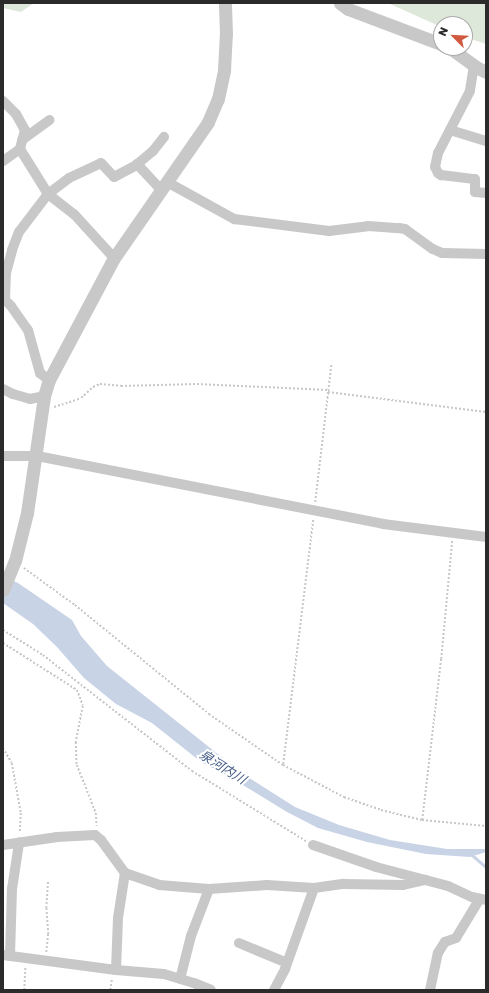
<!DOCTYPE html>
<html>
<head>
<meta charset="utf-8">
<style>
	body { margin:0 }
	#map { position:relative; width:489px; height:993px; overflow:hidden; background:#fff; font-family:"Golos Text","Noto Sans JP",sans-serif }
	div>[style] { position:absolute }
	.green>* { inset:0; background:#dee8da }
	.water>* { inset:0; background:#c8d3e6 }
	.stream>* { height:2.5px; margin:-1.25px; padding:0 1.25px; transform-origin:1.25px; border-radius:1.25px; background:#c8d3e6 }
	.path>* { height:1.5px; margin-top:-0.75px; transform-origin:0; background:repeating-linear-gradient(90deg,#c8c8c8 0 2px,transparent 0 4px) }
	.minor>* { height:10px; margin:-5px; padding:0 5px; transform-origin:5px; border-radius:5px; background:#c8c8c8 }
	.tertiary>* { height:13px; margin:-6.5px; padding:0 6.5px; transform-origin:6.5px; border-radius:6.5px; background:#c8c8c8 }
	span { translate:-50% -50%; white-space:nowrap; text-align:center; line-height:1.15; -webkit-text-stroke:4px #fff; paint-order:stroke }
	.water-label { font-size:13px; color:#435b84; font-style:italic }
	.frame { position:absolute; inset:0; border:4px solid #2b2b2b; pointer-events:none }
	.north { position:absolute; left:433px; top:16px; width:40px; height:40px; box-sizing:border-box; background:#fff; border:1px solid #aaa; border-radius:50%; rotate:294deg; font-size:11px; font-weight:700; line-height:16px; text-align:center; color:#2b2b2b }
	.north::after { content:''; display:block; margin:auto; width:14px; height:18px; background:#d1593f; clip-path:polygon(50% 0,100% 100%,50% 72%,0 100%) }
</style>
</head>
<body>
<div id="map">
	<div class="green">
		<div style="clip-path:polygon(3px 3px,34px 3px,21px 12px,3px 8px)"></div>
		<div style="clip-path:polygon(388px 3px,486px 3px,486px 44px,465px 37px,465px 24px,441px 24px,441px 27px)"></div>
	</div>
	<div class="water">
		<div style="clip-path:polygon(3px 576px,18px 583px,72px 620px,81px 636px,107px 666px,243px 774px,295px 807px,339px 825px,390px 840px,447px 849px,486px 849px,486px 852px,470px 857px,426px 854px,367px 842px,318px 828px,287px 812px,228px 776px,201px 762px,152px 723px,116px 704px,84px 678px,57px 647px,33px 624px,3px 603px)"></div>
	</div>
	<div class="stream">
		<div style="left:471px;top:854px;width:20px;rotate:41deg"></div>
	</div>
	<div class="path">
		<div style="left:328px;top:392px;width:159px;rotate:7.2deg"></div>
		<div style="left:54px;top:407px;width:28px;rotate:-18deg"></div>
		<div style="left:81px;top:398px;width:16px;rotate:-43deg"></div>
		<div style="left:93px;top:387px;width:8px;rotate:-23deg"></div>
		<div style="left:100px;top:384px;width:21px;rotate:5deg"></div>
		<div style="left:121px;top:386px;width:76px;rotate:-1.5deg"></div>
		<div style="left:197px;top:384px;width:131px;rotate:2.6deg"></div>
		<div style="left:315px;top:502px;width:138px;rotate:-83.3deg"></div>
		<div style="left:24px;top:568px;width:63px;rotate:36deg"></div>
		<div style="left:75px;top:605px;width:173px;rotate:39.1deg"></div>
		<div style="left:209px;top:714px;width:90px;rotate:34.6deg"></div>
		<div style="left:283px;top:765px;width:69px;rotate:27.7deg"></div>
		<div style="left:344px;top:797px;width:39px;rotate:19deg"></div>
		<div style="left:381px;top:810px;width:42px;rotate:13.7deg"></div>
		<div style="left:422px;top:820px;width:64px;rotate:5.4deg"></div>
		<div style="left:3px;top:630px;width:47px;rotate:32deg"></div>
		<div style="left:43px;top:655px;width:189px;rotate:37.9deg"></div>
		<div style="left:192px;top:771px;width:134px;rotate:31.6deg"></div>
		<div style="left:3px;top:643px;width:88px;rotate:32.4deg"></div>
		<div style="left:77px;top:690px;width:8px;rotate:67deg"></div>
		<div style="left:80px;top:697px;width:9px;rotate:72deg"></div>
		<div style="left:83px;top:706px;width:37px;rotate:101deg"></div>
		<div style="left:76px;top:742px;width:23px;rotate:88deg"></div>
		<div style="left:77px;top:765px;width:52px;rotate:68.4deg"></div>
		<div style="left:96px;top:813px;width:13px;rotate:86deg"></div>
		<div style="left:3px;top:748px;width:17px;rotate:59deg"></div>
		<div style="left:12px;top:763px;width:51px;rotate:79.8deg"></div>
		<div style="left:21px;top:813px;width:20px;rotate:93deg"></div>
		<div style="left:283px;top:764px;width:246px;rotate:-83deg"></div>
		<div style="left:422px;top:820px;width:162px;rotate:-83.3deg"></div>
		<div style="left:441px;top:659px;width:119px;rotate:-84.7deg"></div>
		<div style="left:46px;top:952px;width:18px;rotate:-84deg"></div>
		<div style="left:48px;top:934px;width:26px;rotate:-94deg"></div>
		<div style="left:46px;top:908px;width:26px;rotate:-86deg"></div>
		<div style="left:24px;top:990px;width:22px;rotate:-87deg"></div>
		<div style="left:110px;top:990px;width:12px;rotate:-81deg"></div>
	</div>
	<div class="minor">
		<div style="left:474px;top:65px;width:26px;rotate:99deg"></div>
		<div style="left:470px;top:91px;width:70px;rotate:117.3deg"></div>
		<div style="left:438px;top:153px;width:14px;rotate:102deg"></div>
		<div style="left:435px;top:167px;width:7px;rotate:63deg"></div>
		<div style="left:438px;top:173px;width:4px;rotate:34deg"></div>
		<div style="left:441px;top:175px;width:34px;rotate:7deg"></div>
		<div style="left:475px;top:179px;width:13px;rotate:90deg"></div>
		<div style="left:475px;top:192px;width:11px;rotate:5deg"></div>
		<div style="left:3px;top:101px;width:18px;rotate:45deg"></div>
		<div style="left:16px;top:114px;width:18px;rotate:61deg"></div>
		<div style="left:25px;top:130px;width:20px;rotate:105deg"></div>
		<div style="left:20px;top:149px;width:21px;rotate:145deg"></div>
		<div style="left:450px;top:130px;width:38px;rotate:17deg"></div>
		<div style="left:22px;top:140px;width:34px;rotate:-36deg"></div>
		<div style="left:20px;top:149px;width:53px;rotate:58.1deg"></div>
		<div style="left:48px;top:194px;width:33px;rotate:38deg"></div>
		<div style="left:74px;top:214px;width:59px;rotate:47.7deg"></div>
		<div style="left:137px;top:164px;width:35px;rotate:47deg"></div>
		<div style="left:167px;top:182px;width:77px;rotate:28.9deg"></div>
		<div style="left:234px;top:219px;width:96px;rotate:7.2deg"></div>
		<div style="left:329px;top:231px;width:39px;rotate:-7deg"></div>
		<div style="left:368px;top:226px;width:31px;rotate:4deg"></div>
		<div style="left:399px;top:228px;width:6px;rotate:9deg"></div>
		<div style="left:405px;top:229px;width:34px;rotate:36deg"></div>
		<div style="left:433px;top:249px;width:10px;rotate:24deg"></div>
		<div style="left:442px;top:253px;width:44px;rotate:1.3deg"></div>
		<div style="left:3px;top:298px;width:11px;rotate:45deg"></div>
		<div style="left:11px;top:306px;width:29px;rotate:55deg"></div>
		<div style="left:28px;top:330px;width:45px;rotate:74.4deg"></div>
		<div style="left:40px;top:373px;width:11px;rotate:38deg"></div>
		<div style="left:5px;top:299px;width:26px;rotate:-88deg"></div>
		<div style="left:6px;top:273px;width:24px;rotate:-75deg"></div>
		<div style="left:12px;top:250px;width:19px;rotate:-69deg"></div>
		<div style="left:19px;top:232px;width:48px;rotate:-52.7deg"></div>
		<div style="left:48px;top:194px;width:26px;rotate:-37deg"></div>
		<div style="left:69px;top:178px;width:35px;rotate:-25deg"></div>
		<div style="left:101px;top:163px;width:19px;rotate:47deg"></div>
		<div style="left:114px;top:177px;width:24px;rotate:-28deg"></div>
		<div style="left:135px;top:166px;width:23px;rotate:-40deg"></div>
		<div style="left:153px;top:151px;width:18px;rotate:-52deg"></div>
		<div style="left:3px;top:389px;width:11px;rotate:27deg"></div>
		<div style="left:13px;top:394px;width:18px;rotate:16deg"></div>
		<div style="left:30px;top:399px;width:14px;rotate:-12deg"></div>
		<div style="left:3px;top:456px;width:34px"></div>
		<div style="left:37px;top:456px;width:353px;rotate:11.1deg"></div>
		<div style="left:383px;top:524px;width:104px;rotate:7.2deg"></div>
		<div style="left:3px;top:845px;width:55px;rotate:-8.4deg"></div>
		<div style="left:57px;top:837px;width:38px;rotate:-3deg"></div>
		<div style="left:95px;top:835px;width:8px;rotate:40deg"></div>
		<div style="left:101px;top:840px;width:41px;rotate:54deg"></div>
		<div style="left:125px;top:873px;width:36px;rotate:19deg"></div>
		<div style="left:159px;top:885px;width:50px;rotate:4.6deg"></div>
		<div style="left:209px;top:889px;width:50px;rotate:111deg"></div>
		<div style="left:191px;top:936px;width:44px;rotate:104.3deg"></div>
		<div style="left:313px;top:845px;width:67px;rotate:19.2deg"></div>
		<div style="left:376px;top:867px;width:74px;rotate:14.8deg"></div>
		<div style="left:448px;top:886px;width:26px;rotate:25deg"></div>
		<div style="left:472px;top:897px;width:14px;rotate:12deg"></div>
		<div style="left:209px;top:889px;width:58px;rotate:-3.9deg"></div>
		<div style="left:267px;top:885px;width:47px;rotate:3.7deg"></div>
		<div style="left:239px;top:943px;width:52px;rotate:22.6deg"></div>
		<div style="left:3px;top:955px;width:114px;rotate:7.6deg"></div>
		<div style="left:116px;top:970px;width:48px;rotate:4.8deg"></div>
		<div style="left:164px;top:974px;width:31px;rotate:17deg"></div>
		<div style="left:194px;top:983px;width:18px;rotate:22deg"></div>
		<div style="left:10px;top:956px;width:67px;rotate:-88.3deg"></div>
		<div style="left:12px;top:889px;width:47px;rotate:-81.3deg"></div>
		<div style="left:116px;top:970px;width:52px;rotate:-87.8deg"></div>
		<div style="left:118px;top:918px;width:46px;rotate:-81.2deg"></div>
		<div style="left:274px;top:990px;width:24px;rotate:-62deg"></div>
		<div style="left:285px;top:969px;width:86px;rotate:-70.3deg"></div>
		<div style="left:314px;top:888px;width:30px;rotate:-8deg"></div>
		<div style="left:344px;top:884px;width:59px;rotate:1deg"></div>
		<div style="left:403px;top:885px;width:23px;rotate:-13deg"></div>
		<div style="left:430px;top:990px;width:38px;rotate:-78deg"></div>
		<div style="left:438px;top:953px;width:13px;rotate:-58deg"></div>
		<div style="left:445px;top:942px;width:12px;rotate:-20deg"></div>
		<div style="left:456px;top:938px;width:44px;rotate:-58.8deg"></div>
	</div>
	<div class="tertiary">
		<div style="left:340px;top:3px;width:10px;rotate:37deg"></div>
		<div style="left:348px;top:9px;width:99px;rotate:20.6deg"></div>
		<div style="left:450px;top:48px;width:32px;rotate:36deg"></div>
		<div style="left:476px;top:67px;width:11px;rotate:27deg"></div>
		<div style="left:3px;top:590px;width:31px;rotate:-68deg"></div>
		<div style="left:15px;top:561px;width:49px;rotate:-76deg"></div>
		<div style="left:27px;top:513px;width:118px;rotate:-81.7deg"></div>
		<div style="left:44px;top:396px;width:17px;rotate:-73deg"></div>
		<div style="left:49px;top:380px;width:138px;rotate:-62deg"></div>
		<div style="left:114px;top:258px;width:165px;rotate:-55.3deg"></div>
		<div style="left:208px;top:122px;width:25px;rotate:-67deg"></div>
		<div style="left:218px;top:99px;width:30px;rotate:-78deg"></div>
		<div style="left:224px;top:70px;width:36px;rotate:-87deg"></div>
		<div style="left:226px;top:34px;width:31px;rotate:-92deg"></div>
	</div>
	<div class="water-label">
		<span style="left:223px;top:767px;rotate:32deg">泉河内川</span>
	</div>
	<div class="frame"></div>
	<div class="north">N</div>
</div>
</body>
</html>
